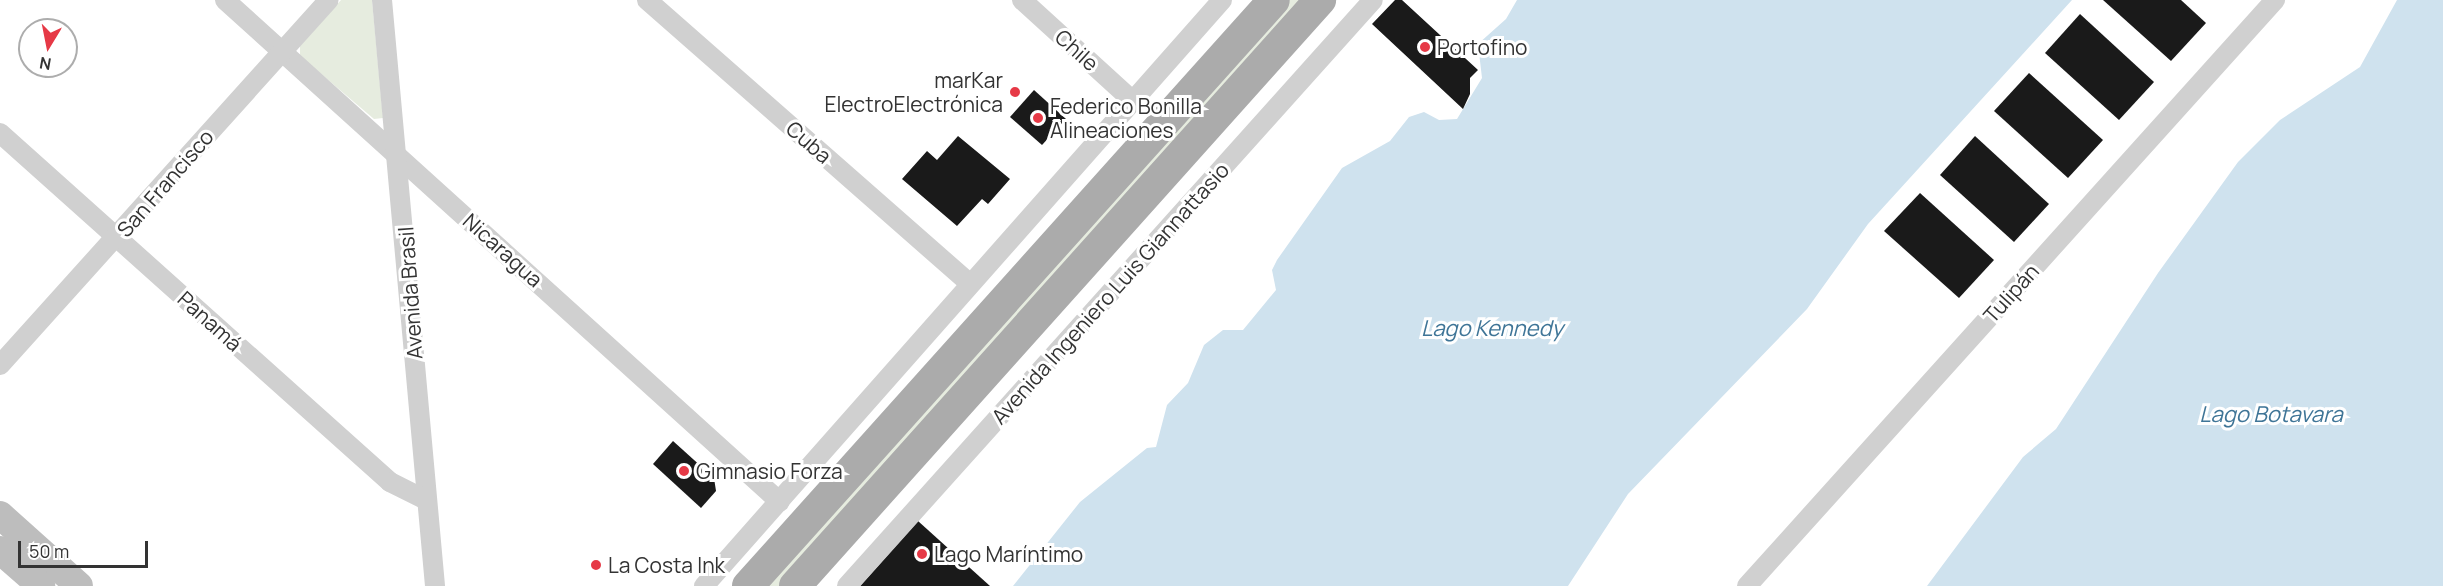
<!DOCTYPE html>
<html>
<head>
<meta charset="utf-8">
<style>
	body { margin:0 }
	#map { position:relative; width:2443px; height:586px; overflow:hidden; background:#fff; font-family:Manrope,sans-serif }
	div>[style] { position:absolute }
	.green>* { inset:0; background:#e6ecdf }
	.water>* { inset:0; background:#cfe2ee }
	.building>* { inset:0; background:#1a1a1a }
	.street>* { height:20px; margin:-10px; padding:0 10px; transform-origin:10px; border-radius:10px; background:#d0d0d0 }
	.secondary>* { height:28px; margin:-14px; padding:0 14px; transform-origin:14px; border-radius:14px; background:#bdbdbd }
	.primary>* { height:32px; margin:-16px; padding:0 16px; transform-origin:16px; border-radius:16px; background:#ababab }
	.dots>* { width:16px; height:16px; translate:-50% -50%; box-sizing:border-box; border:3px solid #fff; border-radius:50% }
	span { translate:-50% -50%; white-space:nowrap; text-align:center; line-height:1.15; -webkit-text-stroke:6px #fff; paint-order:stroke }
	.poi-label { font-size:21px; color:#333 }
	.left { translate:0 -50%; text-align:left }
	.right { translate:-100% -50%; text-align:right }
	.street-label { font-size:21px; color:#333 }
	.water-label { font-size:22px; color:#3f7597; font-style:italic }
	.north { position:absolute; left:18px; top:18px; width:60px; height:60px; box-sizing:border-box; background:#fff; border:2px solid #adadad; border-radius:50%; rotate:190deg; font-size:16px; font-weight:700; line-height:24px; text-align:center; color:#333 }
	.north::after { content:''; display:block; margin:auto; width:21px; height:27px; background:#e63946; clip-path:polygon(50% 0,100% 100%,50% 72%,0 100%) }
	.scale { position:absolute; left:18px; top:541px; width:130px; height:27px; box-sizing:border-box; border:3px solid #333; border-top:0; padding-left:8px; font-size:18px; line-height:21px; white-space:nowrap; color:#333; -webkit-text-stroke:4px #fff; paint-order:stroke }
</style>
</head>
<body>
<div id="map">
	<div class="green">
		<div style="clip-path:polygon(341px 0,372px 0,383px 118px,374px 119px,300px 56px,300px 46px)"></div>
		<div style="clip-path:polygon(1286px 0,1307px 0,781px 586px,758px 586px)"></div>
	</div>
	<div class="water">
		<div style="clip-path:polygon(1517px 0,2072px 0,1868px 224px,1807px 309px,1628px 494px,1568px 586px,1013px 586px,1080px 502px,1147px 448px,1156px 447px,1167px 405px,1188px 383px,1204px 345px,1223px 330px,1243px 330px,1276px 290px,1272px 270px,1277px 260px,1342px 168px,1390px 141px,1409px 117px,1424px 112px,1439px 120px,1457px 119px,1482px 78px,1478px 44px,1506px 19px)"></div>
		<div style="clip-path:polygon(2397px 0,2443px 0,2443px 586px,1927px 586px,2023px 457px,2056px 429px,2158px 273px,2238px 162px,2280px 120px,2360px 67px)"></div>
	</div>
	<div class="building">
		<div style="clip-path:polygon(1395px 0,1402px 0,1478px 70px,1470px 78px,1470px 94px,1463px 109px,1372px 24px)"></div>
		<div style="clip-path:polygon(2103px 0,2181px 0,2206px 23px,2171px 61px)"></div>
		<div style="clip-path:polygon(2080px 14px,2154px 82px,2119px 120px,2045px 53px)"></div>
		<div style="clip-path:polygon(2029px 73px,2103px 140px,2068px 178px,1994px 111px)"></div>
		<div style="clip-path:polygon(1034px 90px,1066px 119px,1042px 145px,1010px 117px)"></div>
		<div style="clip-path:polygon(958px 136px,1010px 179px,988px 204px,982px 199px,957px 226px,902px 179px,927px 151px,937px 160px)"></div>
		<div style="clip-path:polygon(1975px 136px,2049px 204px,2014px 242px,1940px 175px)"></div>
		<div style="clip-path:polygon(1920px 193px,1994px 260px,1959px 298px,1884px 231px)"></div>
		<div style="clip-path:polygon(673px 441px,714px 478px,716px 491px,701px 508px,653px 464px)"></div>
		<div style="clip-path:polygon(918px 521px,990px 586px,860px 586px)"></div>
	</div>
	<div class="street">
		<div style="left:225px;top:0;width:748px;rotate:42.13deg"></div>
		<div style="left:382px;top:0;width:588px;rotate:84.83deg"></div>
		<div style="left:647px;top:0;width:430px;rotate:41.3deg"></div>
		<div style="left:1022px;top:0;width:149px;rotate:42.3deg"></div>
		<div style="left:0;top:133px;width:523px;rotate:41.82deg"></div>
		<div style="left:390px;top:482px;width:40px;rotate:26.6deg"></div>
		<div style="left:0;top:365px;width:491px;rotate:-48deg"></div>
		<div style="left:704px;top:586px;width:782px;rotate:-48.52deg"></div>
		<div style="left:847px;top:586px;width:787px;rotate:-48.09deg"></div>
		<div style="left:1747px;top:586px;width:789px;rotate:-47.98deg"></div>
	</div>
	<div class="secondary">
		<div style="left:0;top:515px;width:106px;rotate:41.9deg"></div>
		<div style="left:0;top:550px;width:55px;rotate:41.3deg"></div>
	</div>
	<div class="primary">
		<div style="left:748px;top:586px;width:787px;rotate:-48.09deg"></div>
		<div style="left:795px;top:586px;width:787px;rotate:-48.14deg"></div>
	</div>
	<div class="dots">
		<div style="left:1425px;top:47px;background:#e63946"></div>
		<div style="left:1015px;top:92px;background:#e63946"></div>
		<div style="left:1038px;top:118px;background:#e63946"></div>
		<div style="left:684px;top:471px;background:#e63946"></div>
		<div style="left:922px;top:554px;background:#e63946"></div>
		<div style="left:596px;top:565px;background:#e63946"></div>
	</div>
	<div class="poi-label">
		<span class="left" style="left:1437px;top:47px">Portofino</span>
		<span class="right" style="left:1003px;top:92px">marKar<br>ElectroElectrónica</span>
		<span class="left" style="left:1050px;top:118px">Federico Bonilla<br>Alineaciones</span>
		<span class="left" style="left:696px;top:471px">Gimnasio Forza</span>
		<span class="left" style="left:934px;top:554px">Lago Maríntimo</span>
		<span class="left" style="left:608px;top:565px">La Costa Ink</span>
	</div>
	<div class="street-label">
		<span style="left:1077px;top:50px;rotate:42deg">Chile</span>
		<span style="left:809px;top:142px;rotate:41deg">Cuba</span>
		<span style="left:165px;top:183px;rotate:-49deg">San Francisco</span>
		<span style="left:503px;top:250px;rotate:42deg">Nicaragua</span>
		<span style="left:410px;top:293px;rotate:-94deg">Avenida Brasil</span>
		<span style="left:1110px;top:293px;rotate:-48deg">Avenida Ingeniero Luis Giannattasio</span>
		<span style="left:2011px;top:293px;rotate:-48deg">Tulipán</span>
		<span style="left:210px;top:321px;rotate:42deg">Panamá</span>
	</div>
	<div class="water-label">
		<span style="left:1492px;top:329px">Lago Kennedy</span>
		<span style="left:2271px;top:415px">Lago Botavara</span>
	</div>
	<div class="north">N</div>
	<div class="scale">50 m</div>
</div>
</body>
</html>
